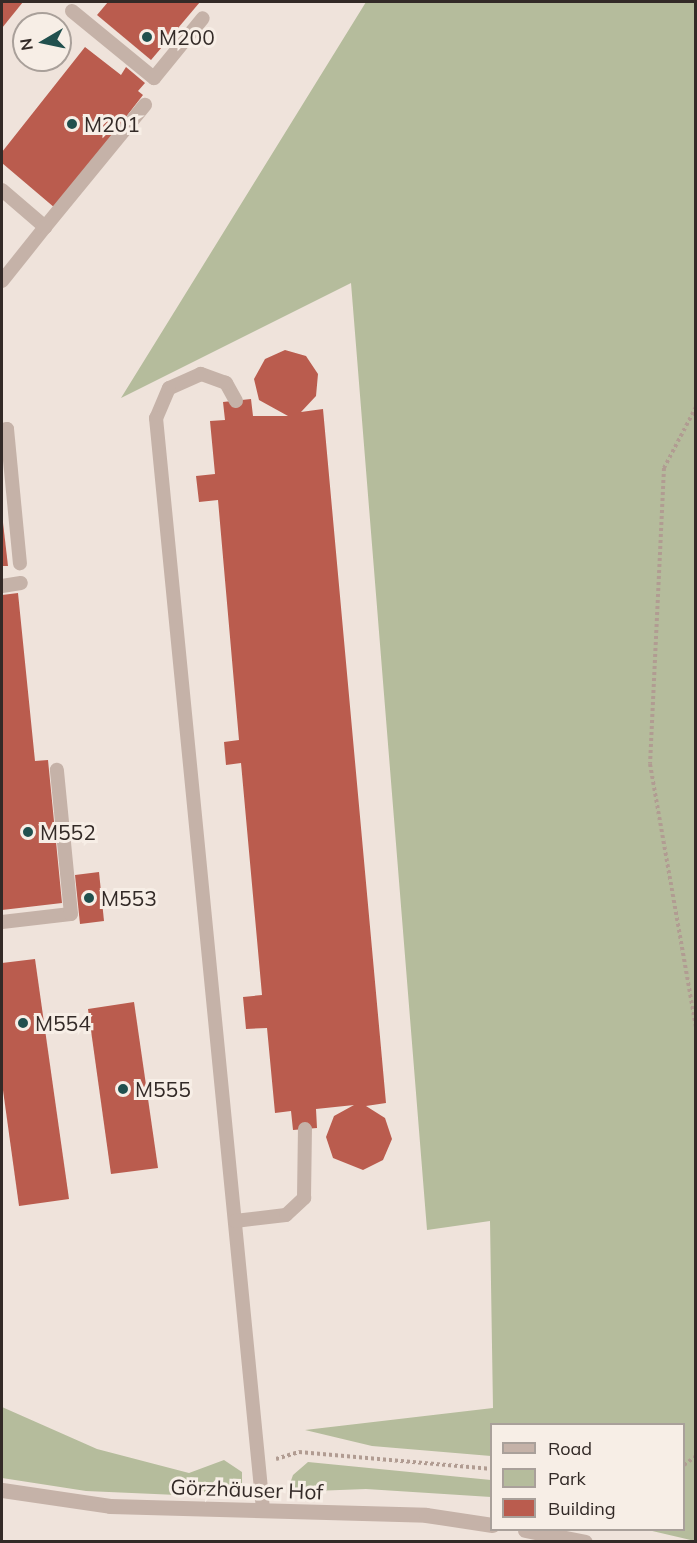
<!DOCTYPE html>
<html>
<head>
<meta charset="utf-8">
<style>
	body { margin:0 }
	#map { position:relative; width:697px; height:1543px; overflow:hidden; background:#efe3db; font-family:Mulish,sans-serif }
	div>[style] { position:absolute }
	.green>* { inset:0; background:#b5bc9c }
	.building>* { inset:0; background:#ba5c4e }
	.path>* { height:4px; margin-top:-2px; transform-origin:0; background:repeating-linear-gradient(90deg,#b19c92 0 3px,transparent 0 6px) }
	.service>* { height:14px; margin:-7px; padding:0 7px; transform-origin:7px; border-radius:7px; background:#c5b2a8 }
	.minor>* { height:15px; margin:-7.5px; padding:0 7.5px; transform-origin:7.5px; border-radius:7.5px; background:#c5b2a8 }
	.dots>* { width:16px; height:16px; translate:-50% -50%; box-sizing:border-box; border:3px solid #f7eee6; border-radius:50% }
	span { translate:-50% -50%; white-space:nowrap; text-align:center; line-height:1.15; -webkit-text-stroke:6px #f7eee6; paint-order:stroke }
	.poi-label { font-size:21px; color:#332a27 }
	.left { translate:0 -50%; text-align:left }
	.street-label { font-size:21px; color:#332a27 }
	.frame { position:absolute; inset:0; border:3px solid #332a27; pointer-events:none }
	.legend { position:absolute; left:490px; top:1423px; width:195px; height:108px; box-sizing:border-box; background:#f7eee6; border:2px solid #a9a09a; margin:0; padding:8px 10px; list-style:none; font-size:18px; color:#332a27 }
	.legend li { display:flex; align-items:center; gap:12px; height:30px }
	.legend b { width:30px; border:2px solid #a9a09a }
	.north { position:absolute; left:12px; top:12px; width:60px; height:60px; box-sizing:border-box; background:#f7eee6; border:2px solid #a9a09a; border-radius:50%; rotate:261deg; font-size:16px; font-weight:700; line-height:24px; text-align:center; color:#332a27 }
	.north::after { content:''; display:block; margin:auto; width:21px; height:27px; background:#21504e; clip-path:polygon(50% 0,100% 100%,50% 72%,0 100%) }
</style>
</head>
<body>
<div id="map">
	<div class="green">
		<div style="clip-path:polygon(366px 2px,695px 2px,695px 1541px,648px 1530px,684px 1530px,684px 1424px,492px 1424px,491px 1456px,372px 1446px,305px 1430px,493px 1408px,490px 1221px,427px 1230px,351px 283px,121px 398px)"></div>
		<div style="clip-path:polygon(2px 1407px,97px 1449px,189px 1473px,224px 1460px,242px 1472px,242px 1490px,223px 1497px,86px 1491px,2px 1478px)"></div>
		<div style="clip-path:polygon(308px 1462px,491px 1480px,491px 1497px,366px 1489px,287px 1492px,293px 1475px)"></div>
	</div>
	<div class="building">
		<div style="clip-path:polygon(2px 2px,23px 2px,2px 28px)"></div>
		<div style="clip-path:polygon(108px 2px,200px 2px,151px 60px,97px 15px)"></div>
		<div style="clip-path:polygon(85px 47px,121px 75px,126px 67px,145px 83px,138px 91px,143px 95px,55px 208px,2px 163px,2px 152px)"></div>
		<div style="clip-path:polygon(285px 350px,306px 356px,318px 374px,316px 396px,301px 412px,323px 409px,386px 1103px,366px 1106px,385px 1118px,392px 1139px,383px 1160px,363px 1170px,333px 1158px,326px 1137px,334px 1116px,354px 1105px,316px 1109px,317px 1128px,293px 1130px,291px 1111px,275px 1113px,267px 1028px,246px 1029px,243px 997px,262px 995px,241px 763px,226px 765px,224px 742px,239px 740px,218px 500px,199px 502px,196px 476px,215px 474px,210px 421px,225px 420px,223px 402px,251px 399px,253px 416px,288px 416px,259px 400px,254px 379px,265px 359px)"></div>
		<div style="clip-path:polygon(2px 514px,8px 566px,2px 566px)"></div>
		<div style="clip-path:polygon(18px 593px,35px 761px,48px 760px,62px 903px,2px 910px,2px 595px)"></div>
		<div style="clip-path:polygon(99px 872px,104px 921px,80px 924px,75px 875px)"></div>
		<div style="clip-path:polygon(35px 959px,69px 1199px,19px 1206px,2px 1083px,2px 963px)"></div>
		<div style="clip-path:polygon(134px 1002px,158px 1168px,111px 1174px,88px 1009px)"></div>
	</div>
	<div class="path">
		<div style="left:696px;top:407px;width:69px;rotate:117.7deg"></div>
		<div style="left:664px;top:468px;width:296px;rotate:92.7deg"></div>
		<div style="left:650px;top:764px;width:267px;rotate:80.1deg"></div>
		<div style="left:276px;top:1459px;width:24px;rotate:-17deg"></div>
		<div style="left:299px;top:1452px;width:194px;rotate:5deg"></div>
		<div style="left:684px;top:1465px;width:15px;rotate:-37deg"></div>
	</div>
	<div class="service">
		<div style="left:72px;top:11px;width:106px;rotate:39.3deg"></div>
		<div style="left:154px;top:78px;width:77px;rotate:-50.8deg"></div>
		<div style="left:2px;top:190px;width:57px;rotate:40.7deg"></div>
		<div style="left:45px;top:227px;width:69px;rotate:128.5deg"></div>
		<div style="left:45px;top:227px;width:158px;rotate:-50.7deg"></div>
		<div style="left:236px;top:401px;width:21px;rotate:-119deg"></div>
		<div style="left:226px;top:383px;width:27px;rotate:-160deg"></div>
		<div style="left:201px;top:374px;width:35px;rotate:156deg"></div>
		<div style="left:169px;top:388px;width:33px;rotate:113deg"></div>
		<div style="left:156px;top:418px;width:1097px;rotate:84.4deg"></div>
		<div style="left:2px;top:430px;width:5px;rotate:-11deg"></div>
		<div style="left:7px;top:429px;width:135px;rotate:84.5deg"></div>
		<div style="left:2px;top:586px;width:19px;rotate:-9deg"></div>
		<div style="left:2px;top:922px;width:69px;rotate:-6.6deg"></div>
		<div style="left:71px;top:914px;width:145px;rotate:-95.6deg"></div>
		<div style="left:235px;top:1221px;width:51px;rotate:-6.7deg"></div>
		<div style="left:286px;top:1215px;width:25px;rotate:-43deg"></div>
		<div style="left:304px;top:1198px;width:69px;rotate:-89.2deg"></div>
	</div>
	<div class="minor">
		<div style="left:2px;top:1490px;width:109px;rotate:8.4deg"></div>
		<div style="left:110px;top:1506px;width:316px;rotate:1.6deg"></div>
		<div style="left:426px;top:1515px;width:67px;rotate:8.6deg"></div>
		<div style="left:525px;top:1530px;width:61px;rotate:11.3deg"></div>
	</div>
	<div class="dots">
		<div style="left:147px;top:37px;background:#21504e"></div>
		<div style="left:72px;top:124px;background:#21504e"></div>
		<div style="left:28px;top:832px;background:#21504e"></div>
		<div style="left:89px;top:898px;background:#21504e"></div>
		<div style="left:23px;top:1023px;background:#21504e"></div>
		<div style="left:123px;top:1089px;background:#21504e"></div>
	</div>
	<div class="poi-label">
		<span class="left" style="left:159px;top:37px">M200</span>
		<span class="left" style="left:84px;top:124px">M201</span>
		<span class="left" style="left:40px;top:832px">M552</span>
		<span class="left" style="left:101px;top:898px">M553</span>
		<span class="left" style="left:35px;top:1023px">M554</span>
		<span class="left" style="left:135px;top:1089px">M555</span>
	</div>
	<div class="street-label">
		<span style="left:247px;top:1489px;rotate:2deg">Görzhäuser Hof</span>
	</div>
	<div class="frame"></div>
	<ul class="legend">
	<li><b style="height:8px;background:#c5b2a8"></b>Road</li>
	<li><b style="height:16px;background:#b5bc9c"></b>Park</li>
	<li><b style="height:16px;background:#ba5c4e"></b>Building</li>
	</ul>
	<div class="north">N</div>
</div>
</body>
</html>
